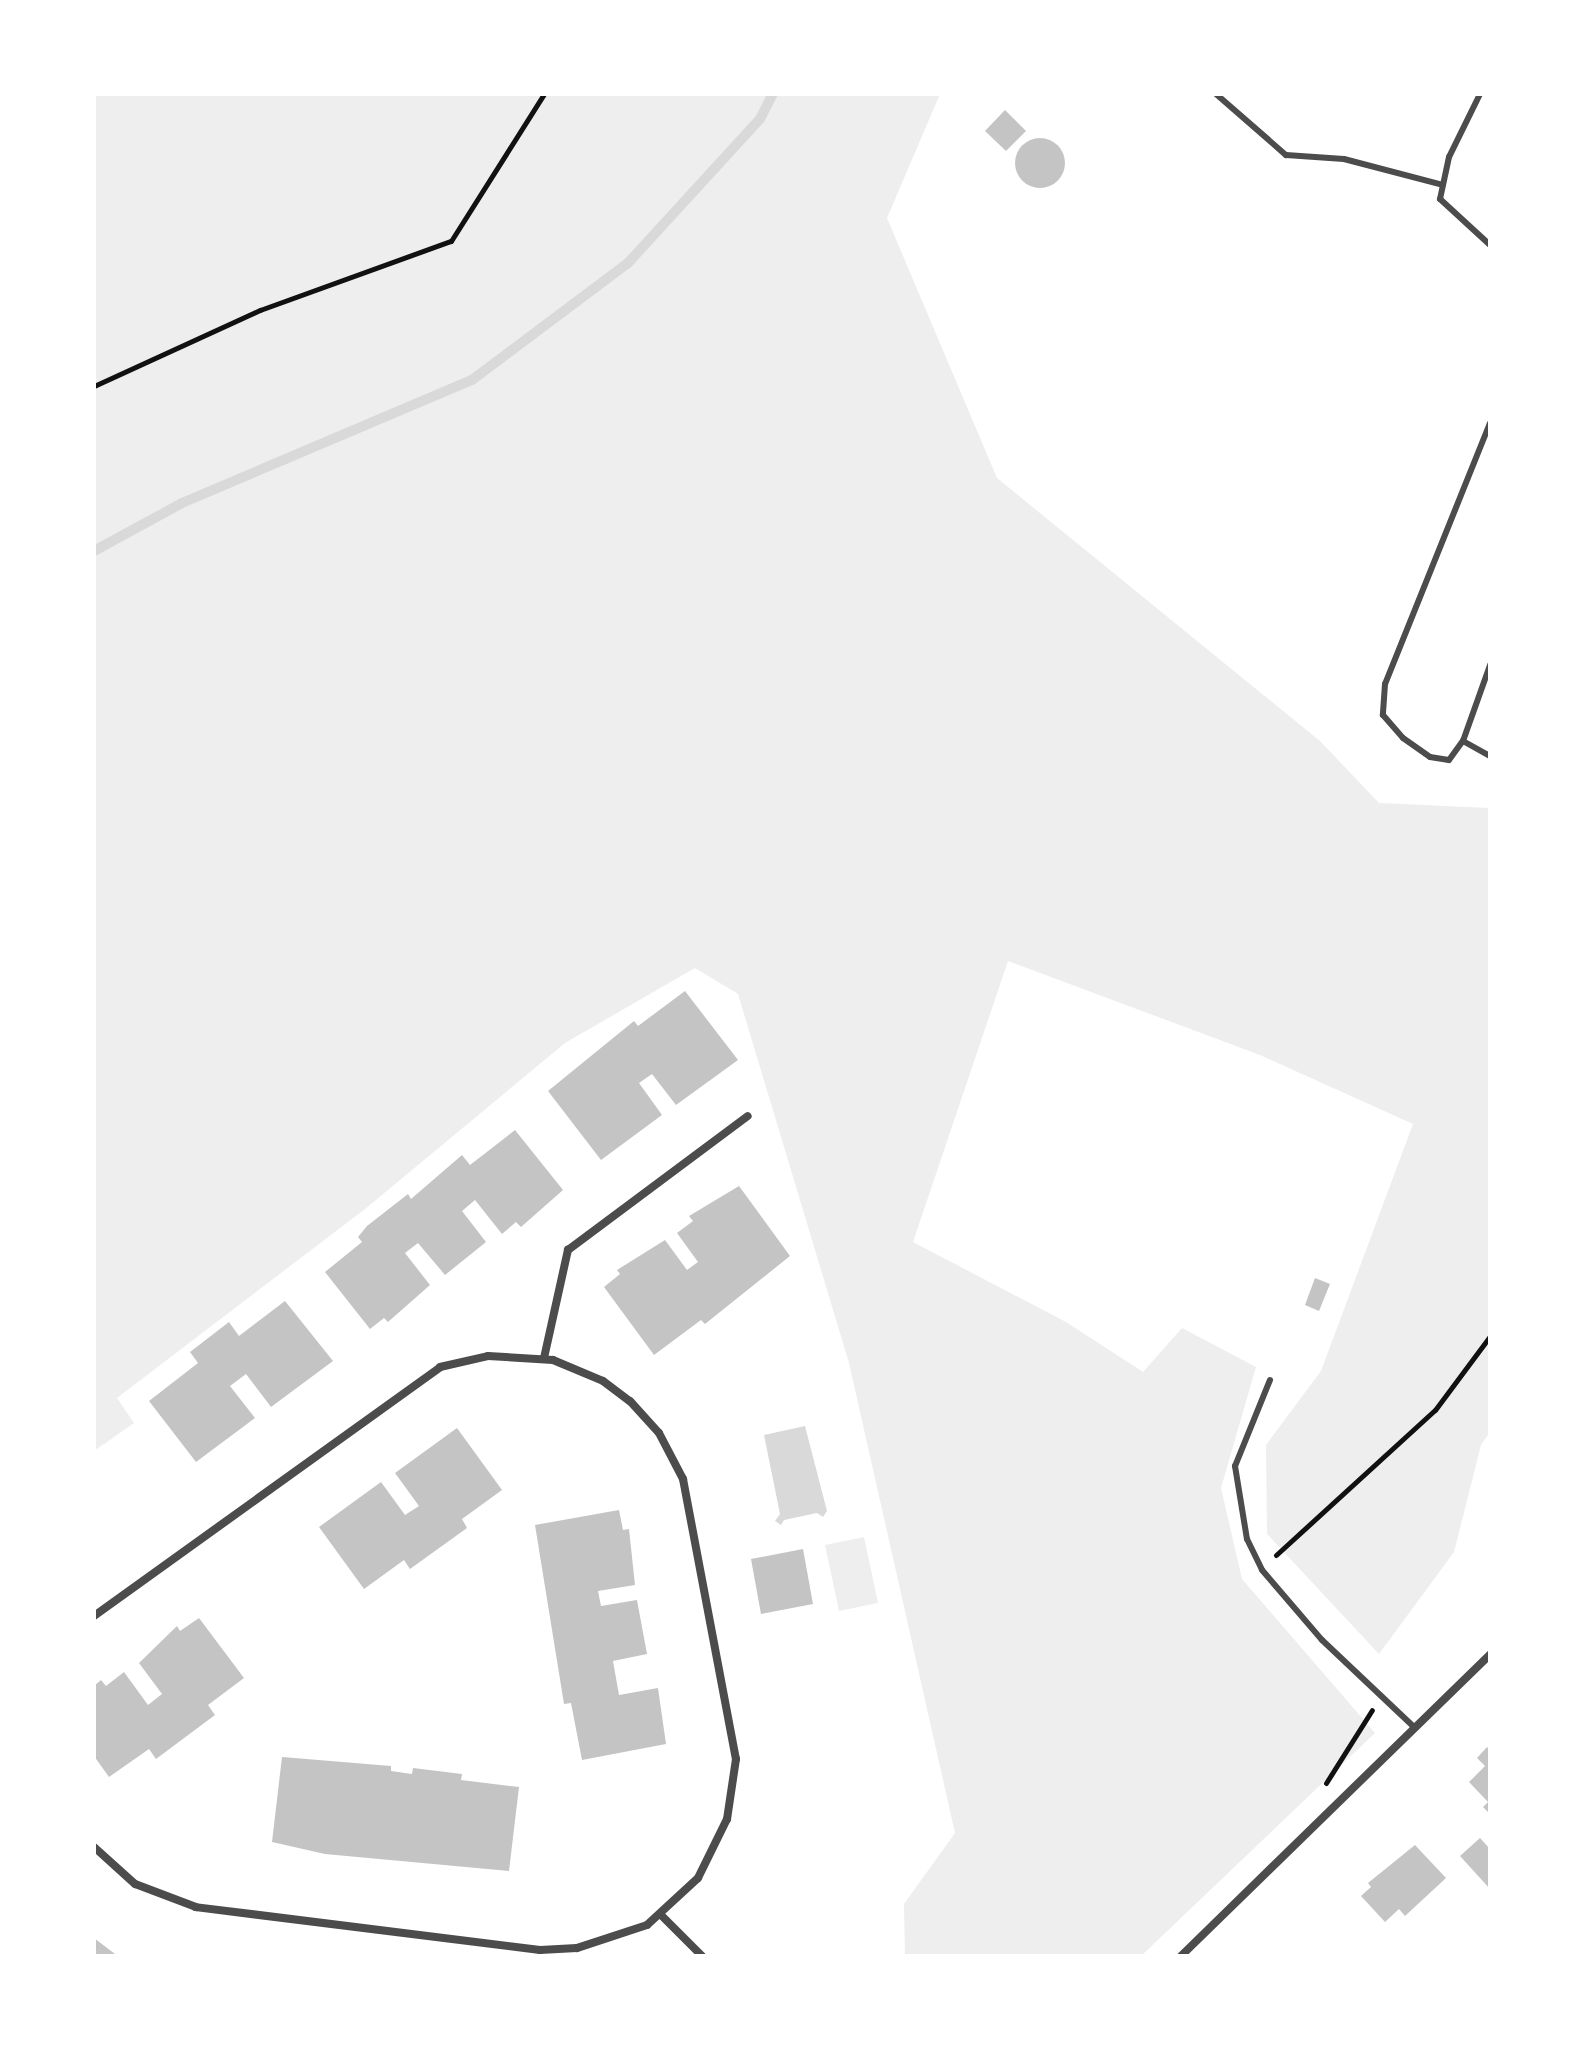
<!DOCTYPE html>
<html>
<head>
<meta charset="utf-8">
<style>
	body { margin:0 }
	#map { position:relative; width:1584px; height:2050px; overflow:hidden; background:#fff; font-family:Karla,sans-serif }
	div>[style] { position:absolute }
	.green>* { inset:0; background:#eee }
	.water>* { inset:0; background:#d9d9d9 }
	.stream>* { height:10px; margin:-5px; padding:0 5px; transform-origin:5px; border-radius:5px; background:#d9d9d9 }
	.building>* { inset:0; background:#c4c4c4 }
	.round { border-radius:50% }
	.path>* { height:5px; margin:-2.5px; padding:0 2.5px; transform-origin:2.5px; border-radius:2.5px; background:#111 }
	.service>* { height:6px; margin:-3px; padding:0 3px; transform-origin:3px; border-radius:3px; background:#4c4c4c }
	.minor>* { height:8px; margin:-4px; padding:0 4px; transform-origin:4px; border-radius:4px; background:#4c4c4c }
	span { translate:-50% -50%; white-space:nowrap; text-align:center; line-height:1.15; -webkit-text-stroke:6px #fff; paint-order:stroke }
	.frame { position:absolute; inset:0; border:96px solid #fff; pointer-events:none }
</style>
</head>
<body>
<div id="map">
	<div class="green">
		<div style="clip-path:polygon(94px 94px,940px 94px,887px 218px,997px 478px,1320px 741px,1379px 803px,1490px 808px,1490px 1432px,1481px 1445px,1454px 1552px,1379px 1654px,1267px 1534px,1266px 1445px,1321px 1371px,1413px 1124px,1260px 1055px,1008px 961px,913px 1242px,1066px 1322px,1143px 1372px,1182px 1328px,1256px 1367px,1221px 1488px,1242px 1579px,1375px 1733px,1141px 1956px,905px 1956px,904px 1904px,955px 1833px,849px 1363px,738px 994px,695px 968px,565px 1043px,365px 1209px,117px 1398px,134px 1423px,94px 1451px)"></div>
		<div style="clip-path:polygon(864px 1537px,878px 1603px,839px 1611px,825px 1545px)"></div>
	</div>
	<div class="water">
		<div style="clip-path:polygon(805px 1426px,827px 1511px,823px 1517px,817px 1513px,784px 1520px,781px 1525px,775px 1521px,780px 1514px,764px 1435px)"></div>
	</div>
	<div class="stream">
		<div style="left:94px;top:551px;width:100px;rotate:-28.6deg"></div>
		<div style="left:182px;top:503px;width:315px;rotate:-23deg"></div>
		<div style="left:472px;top:380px;width:195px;rotate:-36.9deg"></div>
		<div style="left:628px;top:263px;width:195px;rotate:-47.5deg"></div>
		<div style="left:760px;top:119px;width:28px;rotate:-63deg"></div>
	</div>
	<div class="building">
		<div style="clip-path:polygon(1005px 110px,1026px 131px,1006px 151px,985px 131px)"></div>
		<div class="round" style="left:1015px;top:138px;width:50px;height:50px"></div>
		<div style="clip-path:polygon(685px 991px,738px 1060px,676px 1105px,652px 1074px,639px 1083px,662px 1115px,601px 1160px,548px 1091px,634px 1021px,638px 1026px)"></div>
		<div style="clip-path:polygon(515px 1130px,563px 1190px,521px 1227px,516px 1222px,502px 1234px,475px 1200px,462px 1211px,486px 1242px,445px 1275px,418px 1243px,405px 1253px,430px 1285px,388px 1322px,384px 1318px,370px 1329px,325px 1272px,362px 1242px,358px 1237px,367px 1226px,408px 1194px,411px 1199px,462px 1155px,470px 1165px)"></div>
		<div style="clip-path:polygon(739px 1186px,790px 1256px,705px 1324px,701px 1320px,654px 1355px,604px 1287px,620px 1274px,617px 1270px,665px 1240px,687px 1270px,698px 1262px,677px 1233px,693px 1221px,689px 1216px)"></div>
		<div style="clip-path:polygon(1315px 1278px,1330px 1284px,1319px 1311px,1305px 1305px)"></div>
		<div style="clip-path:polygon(285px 1301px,333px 1361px,271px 1407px,246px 1374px,230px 1386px,255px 1418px,196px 1462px,149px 1401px,198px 1363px,190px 1352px,229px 1322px,239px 1336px)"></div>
		<div style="clip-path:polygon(457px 1428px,502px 1490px,462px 1519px,467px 1528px,410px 1569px,404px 1560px,364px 1589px,319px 1527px,381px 1482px,405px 1515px,419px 1506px,395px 1473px)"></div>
		<div style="clip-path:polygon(619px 1510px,623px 1530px,629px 1529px,635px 1585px,598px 1591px,601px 1606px,637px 1600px,647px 1654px,613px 1661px,619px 1695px,658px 1688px,666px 1744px,582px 1760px,571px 1703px,564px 1704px,535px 1525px)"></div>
		<div style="clip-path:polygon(803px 1549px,813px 1604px,761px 1614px,751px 1559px)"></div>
		<div style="clip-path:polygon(199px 1618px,244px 1678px,208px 1705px,215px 1715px,156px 1759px,149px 1749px,109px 1777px,94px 1756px,94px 1686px,101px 1680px,106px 1686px,124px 1672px,148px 1705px,162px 1694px,139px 1663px,177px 1626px,180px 1631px)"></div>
		<div style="clip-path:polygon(1487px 1747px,1490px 1750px,1490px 1814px,1483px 1807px,1488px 1802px,1469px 1782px,1485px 1766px,1477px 1758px)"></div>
		<div style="clip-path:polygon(282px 1757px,391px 1766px,391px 1771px,412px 1774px,413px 1768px,462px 1774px,461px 1780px,519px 1787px,509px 1871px,325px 1854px,272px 1842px)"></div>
		<div style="clip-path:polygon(1480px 1838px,1490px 1849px,1490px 1889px,1460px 1856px)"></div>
		<div style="clip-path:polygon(1415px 1845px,1446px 1878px,1405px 1916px,1399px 1909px,1385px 1922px,1361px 1896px,1371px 1887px,1368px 1883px)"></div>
		<div style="clip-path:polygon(94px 1938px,115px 1954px,113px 1956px,94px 1956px)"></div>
	</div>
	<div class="path">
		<div style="left:94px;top:386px;width:183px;rotate:-24.6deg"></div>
		<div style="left:260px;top:310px;width:203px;rotate:-19.9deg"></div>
		<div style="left:451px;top:241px;width:174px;rotate:-57.7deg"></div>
		<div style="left:1276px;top:1555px;width:215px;rotate:-42.4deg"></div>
		<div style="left:1435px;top:1410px;width:92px;rotate:-53.4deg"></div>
		<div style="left:1326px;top:1783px;width:86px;rotate:-57.8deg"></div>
	</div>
	<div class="service">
		<div style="left:1216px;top:94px;width:93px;rotate:41.1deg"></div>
		<div style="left:1286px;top:155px;width:58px;rotate:3.9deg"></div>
		<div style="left:1344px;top:159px;width:102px;rotate:14.7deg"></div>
		<div style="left:1480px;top:94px;width:70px;rotate:116.2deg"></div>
		<div style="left:1449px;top:157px;width:43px;rotate:102.1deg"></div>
		<div style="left:1440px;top:199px;width:68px;rotate:42.6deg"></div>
		<div style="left:1490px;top:423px;width:281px;rotate:111.9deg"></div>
		<div style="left:1385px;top:684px;width:31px;rotate:94deg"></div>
		<div style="left:1383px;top:715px;width:30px;rotate:49deg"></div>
		<div style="left:1403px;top:738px;width:33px;rotate:35deg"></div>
		<div style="left:1430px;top:757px;width:19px;rotate:9deg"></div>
		<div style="left:1449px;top:760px;width:24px;rotate:-54deg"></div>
		<div style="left:1463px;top:741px;width:81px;rotate:-70.4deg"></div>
		<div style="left:1463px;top:741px;width:31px;rotate:29deg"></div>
		<div style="left:1270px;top:1380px;width:93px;rotate:112.1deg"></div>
		<div style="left:1235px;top:1466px;width:74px;rotate:80.7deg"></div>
		<div style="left:1247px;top:1539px;width:34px;rotate:64deg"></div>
		<div style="left:1262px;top:1570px;width:92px;rotate:49.4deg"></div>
		<div style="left:1322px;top:1640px;width:127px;rotate:43.4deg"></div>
	</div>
	<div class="minor">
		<div style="left:544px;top:1358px;width:111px;rotate:-77.5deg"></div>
		<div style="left:568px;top:1250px;width:224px;rotate:-36.7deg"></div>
		<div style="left:94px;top:1616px;width:426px;rotate:-35.7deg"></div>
		<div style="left:440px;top:1367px;width:49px;rotate:-12.9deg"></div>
		<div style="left:488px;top:1356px;width:65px;rotate:3.5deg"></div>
		<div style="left:553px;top:1360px;width:54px;rotate:22.8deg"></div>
		<div style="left:603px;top:1381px;width:34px;rotate:37deg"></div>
		<div style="left:630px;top:1401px;width:43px;rotate:47.8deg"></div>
		<div style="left:659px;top:1433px;width:52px;rotate:62.4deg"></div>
		<div style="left:683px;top:1479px;width:285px;rotate:79.3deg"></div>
		<div style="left:736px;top:1759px;width:61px;rotate:98.5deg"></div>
		<div style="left:727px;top:1819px;width:66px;rotate:116.2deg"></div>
		<div style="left:698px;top:1878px;width:69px;rotate:137.3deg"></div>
		<div style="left:647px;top:1925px;width:74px;rotate:161.8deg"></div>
		<div style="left:577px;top:1948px;width:37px;rotate:177deg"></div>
		<div style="left:540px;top:1950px;width:347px;rotate:-172.9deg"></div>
		<div style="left:196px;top:1907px;width:65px;rotate:-159.3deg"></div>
		<div style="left:135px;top:1884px;width:55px;rotate:-137.9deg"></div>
		<div style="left:661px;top:1915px;width:58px;rotate:45deg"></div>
		<div style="left:1181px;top:1956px;width:432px;rotate:-44.3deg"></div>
	</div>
	<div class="frame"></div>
</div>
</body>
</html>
